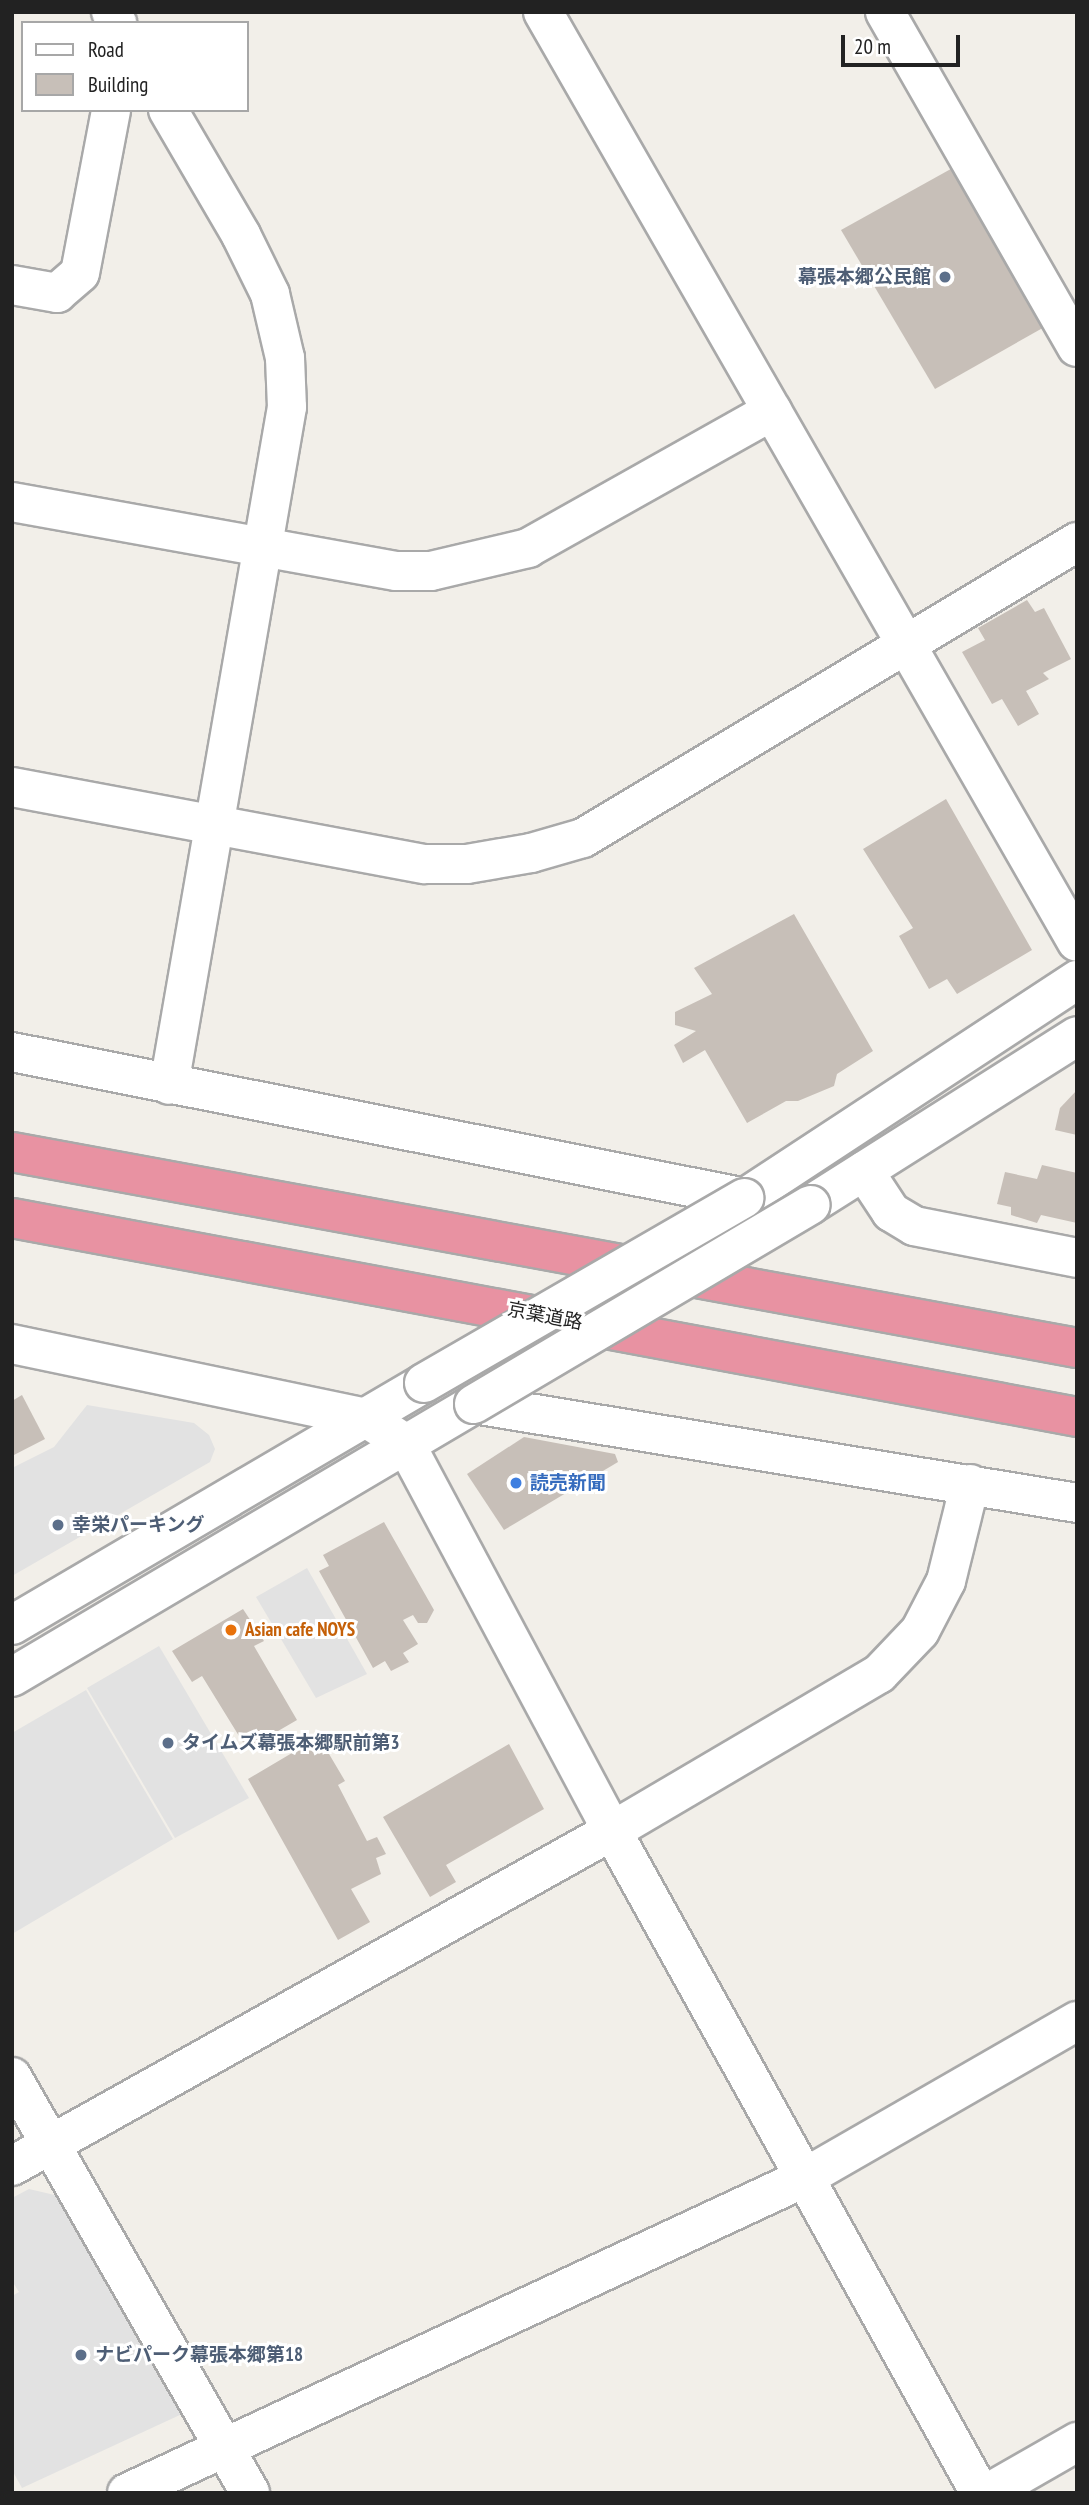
<!DOCTYPE html>
<html>
<head>
<meta charset="utf-8">
<style>
	body { margin:0 }
	#map { position:relative; width:1089px; height:2505px; overflow:hidden; background:#f2efe9; font-family:"PT Sans Narrow","Noto Sans JP",sans-serif }
	div>[style] { position:absolute }
	.parking>* { inset:0; background:#e2e2e2 }
	.building>* { inset:0; background:#c7bfb8 }
	.roads { filter:drop-shadow(2px 0 #a9a9a9) drop-shadow(-2px 0 #a9a9a9) drop-shadow(0 2px #a9a9a9) drop-shadow(0 -2px #a9a9a9) }
	.minor>* { height:38px; margin:-19px; padding:0 19px; transform-origin:19px; border-radius:19px; background:#fff }
	.highway>* { height:38px; margin:-19px; padding:0 19px; transform-origin:19px; border-radius:19px; background:#e892a2 }
	.bridges { filter:drop-shadow(2px 0 #a9a9a9) drop-shadow(-2px 0 #a9a9a9) drop-shadow(0 2px #a9a9a9) drop-shadow(0 -2px #a9a9a9) }
	.minor-bridge>* { height:38px; margin:-19px; padding:0 19px; transform-origin:19px; border-radius:19px; background:#fff }
	.dots>* { width:19px; height:19px; translate:-50% -50%; box-sizing:border-box; border:4px solid #fff; border-radius:50% }
	span { translate:-50% -50%; white-space:nowrap; text-align:center; line-height:1.15; -webkit-text-stroke:6px #fff; paint-order:stroke }
	.service-label { font-size:19px; color:#4e5e75; font-weight:700 }
	.right { translate:-100% -50%; text-align:right }
	.left { translate:0 -50%; text-align:left }
	.street-label { font-size:19px; color:#222 }
	.shop-label { font-size:19px; color:#366cbe; font-weight:700 }
	.food-label { font-size:19px; color:#c56008; font-weight:700 }
	.frame { position:absolute; inset:0; border:14px solid #222; pointer-events:none }
	.legend { position:absolute; left:21px; top:21px; width:228px; height:91px; box-sizing:border-box; background:#fff; border:2px solid #a7a7a7; margin:0; padding:9px 12px; list-style:none; font-size:21px; color:#222 }
	.legend li { display:flex; align-items:center; gap:14px; height:35px }
	.legend b { width:35px; border:2px solid #a7a7a7 }
	.scale { position:absolute; left:841px; top:35px; width:119px; height:32px; box-sizing:border-box; border:4px solid #222; border-top:0; padding-left:9px; font-size:21px; line-height:24px; white-space:nowrap; color:#222; -webkit-text-stroke:5px #fff; paint-order:stroke }
</style>
</head>
<body>
<div id="map">
	<div class="parking">
		<div style="clip-path:polygon(87px 1405px,194px 1423px,209px 1435px,215px 1449px,210px 1462px,12px 1576px,12px 1468px,54px 1447px)"></div>
		<div style="clip-path:polygon(307px 1568px,367px 1674px,316px 1698px,256px 1597px)"></div>
		<div style="clip-path:polygon(159px 1646px,249px 1798px,175px 1838px,87px 1688px)"></div>
		<div style="clip-path:polygon(86px 1690px,173px 1839px,12px 1934px,12px 1733px)"></div>
		<div style="clip-path:polygon(29px 2189px,59px 2196px,182px 2414px,22px 2488px,12px 2470px,12px 2296px,19px 2292px,12px 2281px,12px 2198px)"></div>
	</div>
	<div class="building">
		<div style="clip-path:polygon(958px 165px,1048px 325px,935px 389px,841px 230px)"></div>
		<div style="clip-path:polygon(1027px 600px,1035px 612px,1044px 608px,1071px 659px,1043px 673px,1049px 679px,1026px 691px,1039px 714px,1018px 726px,1002px 699px,992px 704px,962px 652px,985px 640px,978px 628px)"></div>
		<div style="clip-path:polygon(946px 799px,1032px 950px,957px 994px,947px 979px,929px 989px,899px 936px,913px 928px,863px 849px)"></div>
		<div style="clip-path:polygon(794px 914px,873px 1051px,837px 1074px,834px 1086px,798px 1101px,786px 1101px,747px 1123px,705px 1050px,683px 1063px,674px 1045px,696px 1031px,675px 1025px,675px 1012px,712px 994px,694px 968px)"></div>
		<div style="clip-path:polygon(1077px 1090px,1077px 1135px,1055px 1130px,1060px 1108px)"></div>
		<div style="clip-path:polygon(1042px 1165px,1077px 1173px,1077px 1223px,1041px 1215px,1037px 1223px,1011px 1215px,1011px 1207px,997px 1204px,1005px 1172px,1037px 1179px)"></div>
		<div style="clip-path:polygon(22px 1395px,45px 1439px,12px 1456px,12px 1401px)"></div>
		<div style="clip-path:polygon(524px 1437px,615px 1454px,618px 1462px,504px 1530px,467px 1474px)"></div>
		<div style="clip-path:polygon(384px 1522px,434px 1610px,427px 1623px,418px 1623px,413px 1615px,403px 1620px,418px 1644px,403px 1653px,409px 1662px,391px 1671px,385px 1661px,373px 1668px,319px 1571px,329px 1566px,323px 1555px)"></div>
		<div style="clip-path:polygon(243px 1609px,264px 1641px,254px 1646px,297px 1720px,247px 1749px,202px 1676px,192px 1682px,172px 1651px)"></div>
		<div style="clip-path:polygon(319px 1737px,345px 1781px,338px 1785px,367px 1841px,377px 1837px,386px 1854px,376px 1858px,381px 1874px,351px 1889px,370px 1922px,338px 1940px,248px 1779px)"></div>
		<div style="clip-path:polygon(509px 1744px,544px 1809px,446px 1865px,456px 1882px,430px 1897px,383px 1817px)"></div>
	</div>
	<div class="roads">
		<div class="minor">
			<div style="left:111px;top:12px;width:13px;rotate:61deg"></div>
			<div style="left:543px;top:12px;width:1072px;rotate:60.14deg"></div>
			<div style="left:885px;top:12px;width:386px;rotate:60.2deg"></div>
			<div style="left:168px;top:110px;width:145px;rotate:59.7deg"></div>
			<div style="left:241px;top:235px;width:66px;rotate:63.8deg"></div>
			<div style="left:270px;top:294px;width:66px;rotate:76.8deg"></div>
			<div style="left:285px;top:358px;width:49px;rotate:87.7deg"></div>
			<div style="left:287px;top:407px;width:688px;rotate:99.87deg"></div>
			<div style="left:12px;top:285px;width:46px;rotate:10.1deg"></div>
			<div style="left:57px;top:293px;width:30px;rotate:-41deg"></div>
			<div style="left:80px;top:273px;width:166px;rotate:-79.2deg"></div>
			<div style="left:12px;top:502px;width:390px;rotate:10.2deg"></div>
			<div style="left:396px;top:571px;width:35px"></div>
			<div style="left:431px;top:571px;width:100px;rotate:-13.3deg"></div>
			<div style="left:528px;top:548px;width:280px;rotate:-29.3deg"></div>
			<div style="left:12px;top:787px;width:420px;rotate:10.6deg"></div>
			<div style="left:425px;top:864px;width:42px"></div>
			<div style="left:467px;top:864px;width:65px;rotate:-9.8deg"></div>
			<div style="left:531px;top:853px;width:54px;rotate:-16.1deg"></div>
			<div style="left:583px;top:838px;width:576px;rotate:-30.93deg"></div>
			<div style="left:12px;top:1052px;width:747px;rotate:11.26deg"></div>
			<div style="left:745px;top:1198px;width:397px;rotate:-33.3deg"></div>
			<div style="left:864px;top:1171px;width:49px;rotate:56.6deg"></div>
			<div style="left:891px;top:1212px;width:27px;rotate:31deg"></div>
			<div style="left:914px;top:1226px;width:166px;rotate:11.1deg"></div>
			<div style="left:810px;top:1205px;width:316px;rotate:-32.3deg"></div>
			<div style="left:12px;top:1344px;width:362px;rotate:11.8deg"></div>
			<div style="left:366px;top:1418px;width:46px;rotate:32.7deg"></div>
			<div style="left:405px;top:1443px;width:440px;rotate:61.9deg"></div>
			<div style="left:612px;top:1831px;width:757px;rotate:60.93deg"></div>
			<div style="left:12px;top:1625px;width:478px;rotate:-30.4deg"></div>
			<div style="left:12px;top:1677px;width:537px;rotate:-30.58deg"></div>
			<div style="left:474px;top:1404px;width:611px;rotate:9.32deg"></div>
			<div style="left:12px;top:2077px;width:479px;rotate:60.2deg"></div>
			<div style="left:12px;top:2166px;width:687px;rotate:-29.18deg"></div>
			<div style="left:612px;top:1831px;width:310px;rotate:-30.5deg"></div>
			<div style="left:879px;top:1674px;width:59px;rotate:-46.4deg"></div>
			<div style="left:920px;top:1631px;width:56px;rotate:-62.5deg"></div>
			<div style="left:946px;top:1581px;width:100px;rotate:-76.1deg"></div>
			<div style="left:127px;top:2493px;width:747px;rotate:-24.95deg"></div>
			<div style="left:804px;top:2178px;width:315px;rotate:-29.9deg"></div>
			<div style="left:988px;top:2493px;width:103px;rotate:-29.8deg"></div>
		</div>
		<div class="highway">
			<div style="left:12px;top:1152px;width:1083px;rotate:10.43deg"></div>
			<div style="left:12px;top:1218px;width:1083px;rotate:10.58deg"></div>
		</div>
	</div>
	<div class="bridges">
		<div class="minor-bridge">
			<div style="left:424px;top:1383px;width:370px;rotate:-30deg"></div>
			<div style="left:474px;top:1404px;width:391px;rotate:-30.6deg"></div>
		</div>
	</div>
	<div class="dots">
		<div style="left:945px;top:277px;background:#5c6f8a"></div>
		<div style="left:516px;top:1483px;background:#3f7fe0"></div>
		<div style="left:58px;top:1525px;background:#5c6f8a"></div>
		<div style="left:231px;top:1630px;background:#e8710a"></div>
		<div style="left:168px;top:1743px;background:#5c6f8a"></div>
		<div style="left:81px;top:2355px;background:#5c6f8a"></div>
	</div>
	<div class="service-label">
		<span class="right" style="left:931px;top:277px">幕張本郷公民館</span>
		<span class="left" style="left:72px;top:1525px">幸栄パーキング</span>
		<span class="left" style="left:182px;top:1743px">タイムズ幕張本郷駅前第3</span>
		<span class="left" style="left:95px;top:2355px">ナビパーク幕張本郷第18</span>
	</div>
	<div class="street-label">
		<span style="left:545px;top:1316px;rotate:11deg">京葉道路</span>
	</div>
	<div class="shop-label">
		<span class="left" style="left:530px;top:1483px">読売新聞</span>
	</div>
	<div class="food-label">
		<span class="left" style="left:245px;top:1630px">Asian cafe NOYS</span>
	</div>
	<div class="frame"></div>
	<ul class="legend">
	<li><b style="height:9px;background:#fff"></b>Road</li>
	<li><b style="height:19px;background:#c7bfb8"></b>Building</li>
	</ul>
	<div class="scale">20 m</div>
</div>
</body>
</html>
